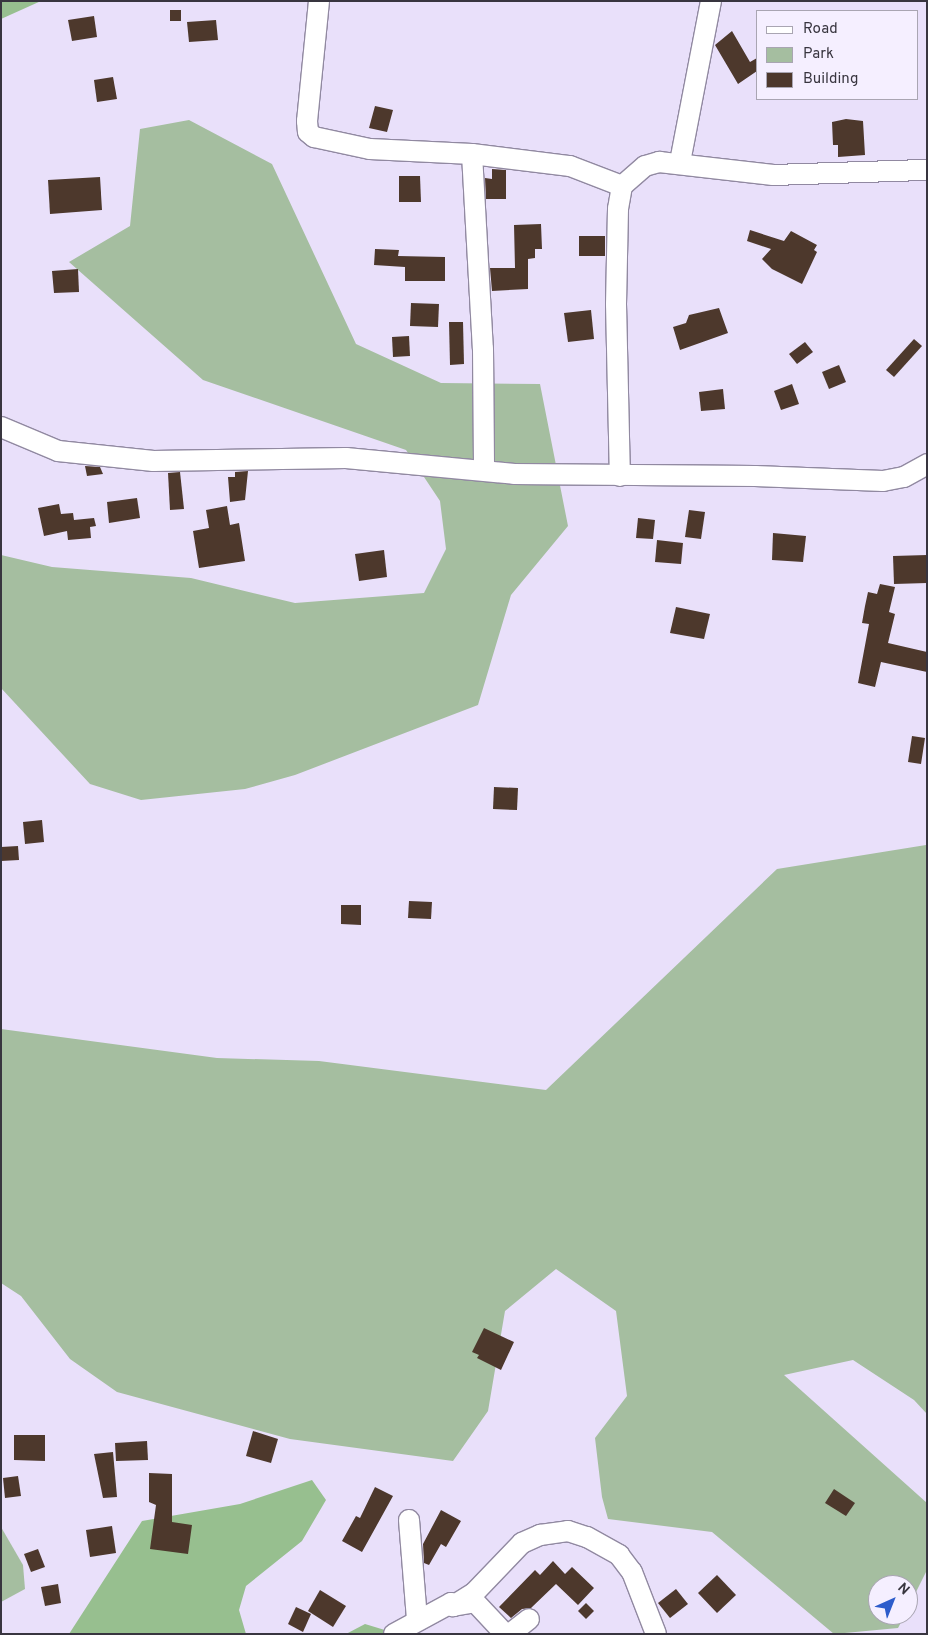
<!DOCTYPE html>
<html>
<head>
<meta charset="utf-8">
<style>
	body { margin:0 }
	#map { position:relative; width:928px; height:1635px; overflow:hidden; background:#e9e0fa; font-family:Overpass,sans-serif }
	div>[style] { position:absolute }
	.green>* { inset:0; background:#a5bea0 }
	.forest>* { inset:0; background:#97bf8f }
	.building>* { inset:0; background:#4d382c }
	.roads { filter:drop-shadow(1px 0 #9189a1) drop-shadow(-1px 0 #9189a1) drop-shadow(0 1px #9189a1) drop-shadow(0 -1px #9189a1) }
	.minor>* { height:20px; margin:-10px; padding:0 10px; transform-origin:10px; border-radius:10px; background:#fff }
	span { translate:-50% -50%; white-space:nowrap; text-align:center; line-height:1.15; -webkit-text-stroke:5px #f5efff; paint-order:stroke }
	.frame { position:absolute; inset:0; border:2px solid #38353f; pointer-events:none }
	.legend { position:absolute; left:756px; top:10px; width:162px; height:90px; box-sizing:border-box; background:#f5efff; border:1px solid #a9a5b2; margin:0; padding:6px 9px; list-style:none; font-size:15px; color:#38353f }
	.legend li { display:flex; align-items:center; gap:10px; height:25px }
	.legend b { width:25px; border:1px solid #a9a5b2 }
	.north { position:absolute; left:868px; top:1575px; width:50px; height:50px; box-sizing:border-box; background:#f5efff; border:1px solid #a9a5b2; border-radius:50%; rotate:44deg; font-size:14px; font-weight:700; line-height:20px; text-align:center; color:#38353f }
	.north::after { content:''; display:block; margin:auto; width:18px; height:22px; background:#2d5ccb; clip-path:polygon(50% 0,100% 100%,50% 72%,0 100%) }
</style>
</head>
<body>
<div id="map">
	<div class="green">
		<div style="clip-path:polygon(189px 120px,272px 164px,356px 344px,441px 383px,540px 384px,568px 526px,511px 595px,478px 705px,295px 775px,245px 789px,141px 800px,90px 784px,1px 688px,1px 555px,52px 567px,191px 578px,295px 603px,424px 593px,446px 549px,440px 501px,406px 450px,203px 380px,69px 262px,130px 226px,140px 129px)"></div>
		<div style="clip-path:polygon(926px 845px,927px 1414px,914px 1400px,853px 1360px,784px 1375px,927px 1503px,927px 1570px,908px 1608px,908px 1585px,878px 1585px,878px 1615px,905px 1615px,898px 1628px,834px 1634px,712px 1532px,608px 1519px,602px 1497px,595px 1438px,627px 1396px,616px 1311px,556px 1269px,505px 1311px,488px 1411px,453px 1461px,290px 1439px,117px 1392px,70px 1359px,21px 1296px,1px 1283px,1px 1029px,217px 1058px,319px 1061px,546px 1090px,777px 869px)"></div>
		<div style="clip-path:polygon(1px 1527px,23px 1565px,25px 1589px,1px 1602px)"></div>
	</div>
	<div class="forest">
		<div style="clip-path:polygon(1px 1px,41px 1px,1px 19px)"></div>
		<div style="clip-path:polygon(312px 1480px,326px 1500px,302px 1541px,246px 1586px,239px 1610px,246px 1634px,69px 1634px,142px 1521px,240px 1504px)"></div>
		<div style="clip-path:polygon(365px 1624px,388px 1631px,391px 1634px,346px 1634px)"></div>
	</div>
	<div class="building">
		<div style="clip-path:polygon(170px 10px,181px 10px,181px 21px,170px 21px)"></div>
		<div style="clip-path:polygon(94px 16px,97px 37px,72px 41px,68px 20px)"></div>
		<div style="clip-path:polygon(216px 20px,218px 40px,189px 42px,187px 22px)"></div>
		<div style="clip-path:polygon(732px 31px,750px 62px,757px 58px,757px 71px,738px 84px,715px 45px)"></div>
		<div style="clip-path:polygon(113px 77px,117px 99px,97px 102px,94px 80px)"></div>
		<div style="clip-path:polygon(375px 106px,393px 110px,387px 132px,369px 128px)"></div>
		<div style="clip-path:polygon(846px 119px,863px 121px,865px 155px,838px 157px,838px 145px,833px 145px,832px 122px)"></div>
		<div style="clip-path:polygon(492px 169px,506px 170px,506px 199px,486px 199px,485px 178px,492px 179px)"></div>
		<div style="clip-path:polygon(399px 176px,420px 176px,421px 202px,399px 202px)"></div>
		<div style="clip-path:polygon(100px 177px,102px 210px,50px 214px,48px 180px)"></div>
		<div style="clip-path:polygon(541px 224px,542px 249px,535px 249px,535px 258px,528px 259px,528px 289px,492px 291px,490px 268px,515px 268px,514px 225px)"></div>
		<div style="clip-path:polygon(750px 230px,784px 241px,791px 231px,817px 245px,814px 250px,817px 252px,802px 284px,772px 269px,762px 259px,771px 249px,747px 241px)"></div>
		<div style="clip-path:polygon(579px 236px,605px 236px,605px 256px,579px 256px)"></div>
		<div style="clip-path:polygon(375px 249px,399px 250px,398px 256px,445px 257px,445px 281px,405px 281px,405px 267px,374px 265px)"></div>
		<div style="clip-path:polygon(78px 269px,79px 292px,54px 293px,52px 271px)"></div>
		<div style="clip-path:polygon(411px 303px,439px 304px,438px 327px,410px 326px)"></div>
		<div style="clip-path:polygon(719px 308px,728px 333px,680px 350px,673px 327px,686px 323px,689px 315px)"></div>
		<div style="clip-path:polygon(591px 310px,594px 339px,568px 342px,564px 313px)"></div>
		<div style="clip-path:polygon(449px 322px,463px 322px,464px 364px,450px 365px)"></div>
		<div style="clip-path:polygon(409px 336px,410px 356px,393px 357px,392px 337px)"></div>
		<div style="clip-path:polygon(914px 339px,922px 346px,894px 377px,886px 370px)"></div>
		<div style="clip-path:polygon(805px 342px,813px 352px,797px 364px,789px 354px)"></div>
		<div style="clip-path:polygon(839px 365px,846px 382px,829px 389px,822px 372px)"></div>
		<div style="clip-path:polygon(792px 384px,799px 404px,781px 410px,774px 391px)"></div>
		<div style="clip-path:polygon(723px 389px,725px 409px,701px 411px,699px 392px)"></div>
		<div style="clip-path:polygon(85px 466px,100px 467px,103px 474px,87px 476px)"></div>
		<div style="clip-path:polygon(248px 471px,245px 500px,230px 502px,228px 477px,235px 477px,235px 472px)"></div>
		<div style="clip-path:polygon(180px 472px,184px 509px,170px 510px,168px 473px)"></div>
		<div style="clip-path:polygon(137px 498px,140px 518px,109px 523px,107px 502px)"></div>
		<div style="clip-path:polygon(59px 504px,61px 514px,73px 513px,74px 520px,94px 518px,96px 526px,90px 527px,91px 538px,68px 540px,67px 531px,44px 536px,38px 508px)"></div>
		<div style="clip-path:polygon(227px 506px,230px 525px,239px 523px,245px 561px,199px 568px,193px 531px,209px 528px,206px 510px)"></div>
		<div style="clip-path:polygon(689px 510px,705px 512px,701px 539px,685px 537px)"></div>
		<div style="clip-path:polygon(638px 518px,655px 520px,653px 539px,636px 538px)"></div>
		<div style="clip-path:polygon(773px 533px,806px 536px,803px 562px,772px 560px)"></div>
		<div style="clip-path:polygon(657px 540px,683px 543px,681px 564px,655px 562px)"></div>
		<div style="clip-path:polygon(384px 550px,387px 577px,359px 581px,355px 554px)"></div>
		<div style="clip-path:polygon(927px 555px,927px 583px,894px 584px,893px 556px)"></div>
		<div style="clip-path:polygon(880px 584px,895px 587px,889px 612px,895px 614px,888px 643px,927px 652px,927px 672px,881px 662px,875px 687px,858px 683px,869px 624px,862px 623px,865px 606px,868px 592px,877px 594px)"></div>
		<div style="clip-path:polygon(676px 607px,710px 614px,704px 639px,670px 633px)"></div>
		<div style="clip-path:polygon(912px 736px,925px 738px,921px 764px,908px 762px)"></div>
		<div style="clip-path:polygon(494px 787px,518px 788px,517px 810px,493px 809px)"></div>
		<div style="clip-path:polygon(42px 820px,44px 842px,25px 844px,23px 822px)"></div>
		<div style="clip-path:polygon(18px 846px,19px 860px,1px 861px,1px 847px)"></div>
		<div style="clip-path:polygon(409px 901px,432px 902px,431px 919px,408px 918px)"></div>
		<div style="clip-path:polygon(341px 905px,361px 905px,361px 925px,341px 924px)"></div>
		<div style="clip-path:polygon(484px 1328px,514px 1342px,501px 1370px,477px 1358px,479px 1355px,472px 1352px)"></div>
		<div style="clip-path:polygon(253px 1431px,278px 1439px,271px 1463px,246px 1456px)"></div>
		<div style="clip-path:polygon(14px 1435px,45px 1435px,45px 1461px,14px 1460px)"></div>
		<div style="clip-path:polygon(147px 1441px,148px 1460px,116px 1461px,115px 1443px)"></div>
		<div style="clip-path:polygon(113px 1452px,117px 1497px,103px 1498px,94px 1454px)"></div>
		<div style="clip-path:polygon(149px 1473px,172px 1474px,172px 1522px,192px 1525px,188px 1554px,150px 1549px,156px 1505px,149px 1502px)"></div>
		<div style="clip-path:polygon(18px 1476px,21px 1496px,5px 1498px,3px 1478px)"></div>
		<div style="clip-path:polygon(375px 1487px,393px 1496px,362px 1552px,342px 1541px,356px 1516px,360px 1518px)"></div>
		<div style="clip-path:polygon(834px 1489px,855px 1503px,846px 1516px,825px 1503px)"></div>
		<div style="clip-path:polygon(441px 1510px,461px 1521px,446px 1547px,441px 1544px,429px 1565px,424px 1563px,423px 1544px)"></div>
		<div style="clip-path:polygon(112px 1526px,116px 1553px,90px 1557px,86px 1530px)"></div>
		<div style="clip-path:polygon(38px 1549px,45px 1567px,31px 1572px,24px 1554px)"></div>
		<div style="clip-path:polygon(553px 1561px,565px 1574px,572px 1567px,594px 1588px,578px 1605px,556px 1584px,531px 1608px,522px 1609px,511px 1618px,499px 1607px,535px 1570px,540px 1575px)"></div>
		<div style="clip-path:polygon(717px 1575px,736px 1595px,717px 1613px,698px 1593px)"></div>
		<div style="clip-path:polygon(58px 1584px,61px 1603px,45px 1606px,41px 1587px)"></div>
		<div style="clip-path:polygon(676px 1589px,688px 1604px,670px 1618px,658px 1603px)"></div>
		<div style="clip-path:polygon(320px 1590px,346px 1606px,333px 1627px,308px 1611px)"></div>
		<div style="clip-path:polygon(586px 1603px,594px 1611px,586px 1619px,578px 1611px)"></div>
		<div style="clip-path:polygon(296px 1607px,311px 1614px,303px 1632px,288px 1624px)"></div>
	</div>
	<div class="roads">
		<div class="minor">
			<div style="left:319px;top:1px;width:121px;rotate:95.7deg"></div>
			<div style="left:307px;top:121px;width:11px;rotate:85deg"></div>
			<div style="left:308px;top:132px;width:8px;rotate:40deg"></div>
			<div style="left:314px;top:137px;width:57px;rotate:12.1deg"></div>
			<div style="left:370px;top:149px;width:102px;rotate:2.8deg"></div>
			<div style="left:472px;top:154px;width:99px;rotate:7deg"></div>
			<div style="left:570px;top:166px;width:56px;rotate:21deg"></div>
			<div style="left:622px;top:186px;width:23px;rotate:100deg"></div>
			<div style="left:618px;top:209px;width:95px;rotate:91.2deg"></div>
			<div style="left:616px;top:304px;width:172px;rotate:88.7deg"></div>
			<div style="left:472px;top:154px;width:195px;rotate:86.8deg"></div>
			<div style="left:483px;top:349px;width:121px;rotate:89.5deg"></div>
			<div style="left:680px;top:162px;width:164px;rotate:-79.1deg"></div>
			<div style="left:622px;top:186px;width:30px;rotate:-41deg"></div>
			<div style="left:645px;top:166px;width:15px;rotate:-16deg"></div>
			<div style="left:659px;top:162px;width:115px;rotate:6.5deg"></div>
			<div style="left:773px;top:175px;width:154px;rotate:-1.9deg"></div>
			<div style="left:1px;top:427px;width:62px;rotate:22.8deg"></div>
			<div style="left:58px;top:451px;width:96px;rotate:6deg"></div>
			<div style="left:153px;top:461px;width:193px;rotate:-0.9deg"></div>
			<div style="left:346px;top:458px;width:169px;rotate:5.4deg"></div>
			<div style="left:514px;top:474px;width:241px;rotate:0.5deg"></div>
			<div style="left:755px;top:476px;width:128px;rotate:2.2deg"></div>
			<div style="left:883px;top:481px;width:21px;rotate:-11deg"></div>
			<div style="left:904px;top:477px;width:26px;rotate:-29deg"></div>
			<div style="left:409px;top:1520px;width:99px;rotate:85.4deg"></div>
			<div style="left:453px;top:1606px;width:26px;rotate:-32deg"></div>
			<div style="left:475px;top:1592px;width:68px;rotate:-46.2deg"></div>
			<div style="left:522px;top:1543px;width:20px;rotate:-24deg"></div>
			<div style="left:540px;top:1535px;width:28px;rotate:-8deg"></div>
			<div style="left:568px;top:1531px;width:20px;rotate:18deg"></div>
			<div style="left:587px;top:1537px;width:37px;rotate:29deg"></div>
			<div style="left:619px;top:1555px;width:21px;rotate:53deg"></div>
			<div style="left:632px;top:1572px;width:66px;rotate:68.8deg"></div>
			<div style="left:394px;top:1634px;width:65px;rotate:-28.5deg"></div>
			<div style="left:451px;top:1603px;width:4px;rotate:56deg"></div>
			<div style="left:453px;top:1606px;width:22px;rotate:-10deg"></div>
			<div style="left:475px;top:1602px;width:44px;rotate:46.8deg"></div>
			<div style="left:510px;top:1634px;width:24px;rotate:-38deg"></div>
		</div>
	</div>
	<div class="frame"></div>
	<ul class="legend">
	<li><b style="height:6px;background:#fff"></b>Road</li>
	<li><b style="height:14px;background:#a5bea0"></b>Park</li>
	<li><b style="height:14px;background:#4d382c"></b>Building</li>
	</ul>
	<div class="north">N</div>
</div>
</body>
</html>
